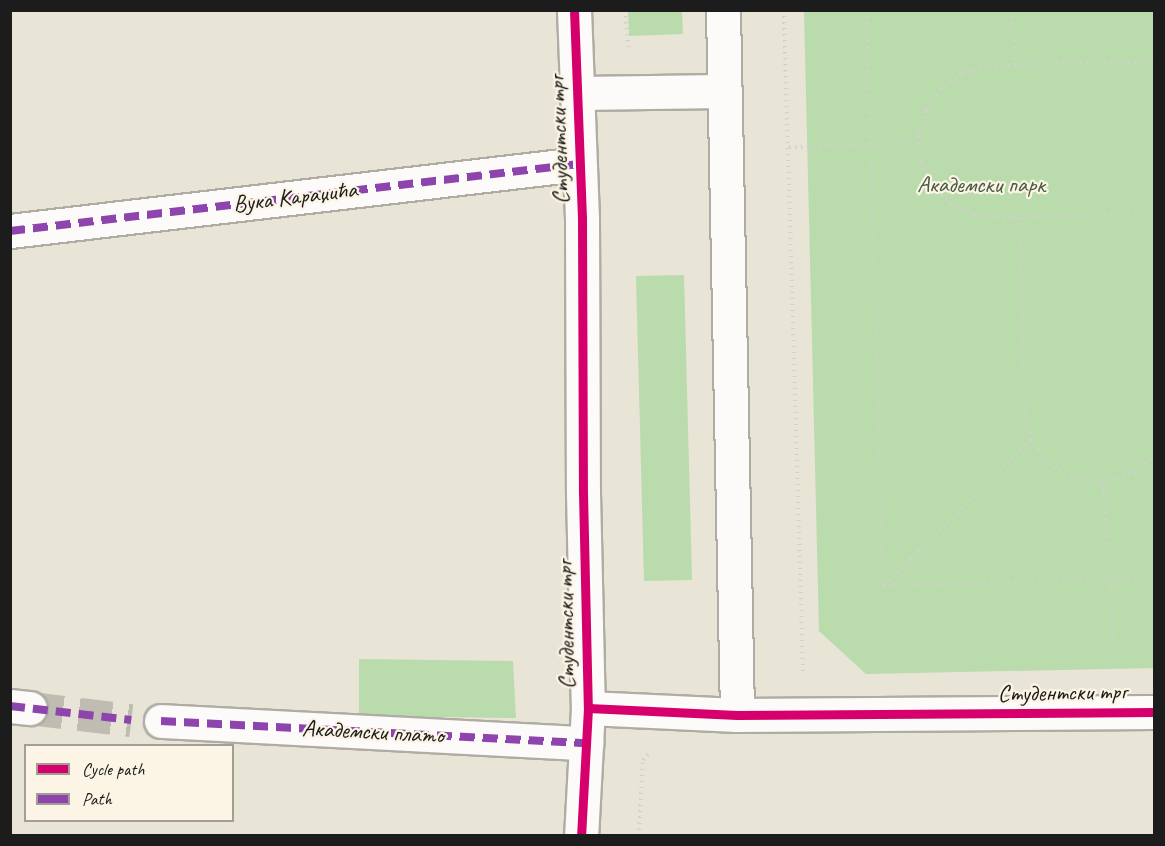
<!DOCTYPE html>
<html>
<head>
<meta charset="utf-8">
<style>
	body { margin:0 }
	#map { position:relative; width:1165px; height:846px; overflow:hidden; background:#e8e4d6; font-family:Caveat,sans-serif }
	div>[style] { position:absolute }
	.green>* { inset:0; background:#badbac }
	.minor-tunnel>* { height:33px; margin-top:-16.5px; transform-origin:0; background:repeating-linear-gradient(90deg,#bfbcb1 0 33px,transparent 0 49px) }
	.path>* { height:4px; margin-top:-2px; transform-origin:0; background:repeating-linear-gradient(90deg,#d1d0cc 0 1.5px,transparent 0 6px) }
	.roads { filter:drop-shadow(2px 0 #afaca4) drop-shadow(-2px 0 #afaca4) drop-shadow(0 2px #afaca4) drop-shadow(0 -2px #afaca4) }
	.minor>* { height:33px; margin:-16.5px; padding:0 16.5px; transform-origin:16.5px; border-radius:16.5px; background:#fcfbf9 }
	.quiet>* { height:8px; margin-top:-4px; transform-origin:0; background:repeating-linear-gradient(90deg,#8e44ad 0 15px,transparent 0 23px) }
	.cycleway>* { height:9px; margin:-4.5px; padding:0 4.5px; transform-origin:4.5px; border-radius:4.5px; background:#d6006c }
	span { translate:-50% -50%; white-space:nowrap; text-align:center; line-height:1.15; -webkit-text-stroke:4.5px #fcf5e5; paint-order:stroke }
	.street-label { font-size:24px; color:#1c1c1c }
	.park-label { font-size:24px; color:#465c42 }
	.frame { position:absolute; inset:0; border:12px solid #1c1c1c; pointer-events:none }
	.legend { position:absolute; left:24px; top:744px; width:210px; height:78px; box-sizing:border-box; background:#fcf5e5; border:2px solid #a29e95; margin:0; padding:8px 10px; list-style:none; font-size:18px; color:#1c1c1c }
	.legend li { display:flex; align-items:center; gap:12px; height:30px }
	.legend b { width:30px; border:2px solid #a29e95 }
</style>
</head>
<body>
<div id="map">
	<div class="green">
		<div style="clip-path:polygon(628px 11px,682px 11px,683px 34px,629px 36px)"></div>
		<div style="clip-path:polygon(804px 11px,1154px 11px,1154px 668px,866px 674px,819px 631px)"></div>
		<div style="clip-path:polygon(684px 275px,692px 580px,644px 581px,636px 276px)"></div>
		<div style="clip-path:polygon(359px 659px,513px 661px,516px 718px,359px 716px)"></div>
	</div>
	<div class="minor-tunnel">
		<div style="left:30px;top:708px;width:102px;rotate:6.8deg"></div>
	</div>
	<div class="path">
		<div style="left:625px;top:10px;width:41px;rotate:84.4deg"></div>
		<div style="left:784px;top:10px;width:663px;rotate:88.36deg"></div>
		<div style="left:867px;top:10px;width:576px;rotate:88.41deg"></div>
		<div style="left:883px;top:586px;width:271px;rotate:-1.7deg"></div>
		<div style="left:1013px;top:10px;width:55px;rotate:87.9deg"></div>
		<div style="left:1154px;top:63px;width:139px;rotate:179.2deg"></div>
		<div style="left:1015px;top:65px;width:29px;rotate:176deg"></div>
		<div style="left:986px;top:67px;width:26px;rotate:164deg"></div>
		<div style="left:961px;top:74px;width:26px;rotate:144deg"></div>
		<div style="left:940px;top:89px;width:26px;rotate:122deg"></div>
		<div style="left:926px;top:111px;width:26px;rotate:108deg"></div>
		<div style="left:918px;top:136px;width:26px;rotate:81deg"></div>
		<div style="left:922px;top:162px;width:26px;rotate:65deg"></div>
		<div style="left:933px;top:186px;width:25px;rotate:45deg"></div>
		<div style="left:951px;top:204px;width:26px;rotate:25deg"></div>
		<div style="left:975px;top:215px;width:22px;rotate:8deg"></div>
		<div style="left:997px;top:218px;width:157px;rotate:-1.8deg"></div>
		<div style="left:789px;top:147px;width:131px;rotate:-1.7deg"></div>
		<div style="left:1019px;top:217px;width:204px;rotate:88.3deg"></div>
		<div style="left:1025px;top:421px;width:19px;rotate:72deg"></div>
		<div style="left:1031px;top:439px;width:25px;rotate:56deg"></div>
		<div style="left:1045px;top:460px;width:24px;rotate:35deg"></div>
		<div style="left:1065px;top:474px;width:24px;rotate:17deg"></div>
		<div style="left:1088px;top:481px;width:24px"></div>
		<div style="left:1112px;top:481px;width:26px;rotate:-21deg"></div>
		<div style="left:1136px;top:472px;width:24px;rotate:-42deg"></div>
		<div style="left:1104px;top:482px;width:187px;rotate:86.6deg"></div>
		<div style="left:884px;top:585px;width:207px;rotate:-44.8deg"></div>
		<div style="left:639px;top:836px;width:76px;rotate:-87deg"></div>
		<div style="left:643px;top:760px;width:8px;rotate:-50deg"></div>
	</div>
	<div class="roads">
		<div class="minor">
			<div style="left:574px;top:10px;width:208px;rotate:87.8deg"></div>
			<div style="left:582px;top:218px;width:275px;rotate:89.8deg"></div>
			<div style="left:583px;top:493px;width:215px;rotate:88.7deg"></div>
			<div style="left:588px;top:708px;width:128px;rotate:93.1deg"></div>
			<div style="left:723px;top:10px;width:705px;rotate:88.86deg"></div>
			<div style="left:577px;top:93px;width:147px;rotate:-0.8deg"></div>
			<div style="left:10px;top:231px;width:573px;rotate:-6.72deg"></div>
			<div style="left:10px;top:706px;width:20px;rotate:6deg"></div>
			<div style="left:588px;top:708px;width:149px;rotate:2.7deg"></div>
			<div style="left:737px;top:715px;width:417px;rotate:-0.4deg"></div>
			<div style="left:161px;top:721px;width:426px;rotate:3deg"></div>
		</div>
	</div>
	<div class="quiet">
		<div style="left:10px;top:231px;width:573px;rotate:-6.72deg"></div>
		<div style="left:10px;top:706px;width:122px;rotate:6.6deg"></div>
		<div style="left:161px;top:721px;width:426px;rotate:3deg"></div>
	</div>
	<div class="cycleway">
		<div style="left:574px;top:10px;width:208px;rotate:87.8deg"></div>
		<div style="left:582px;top:218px;width:275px;rotate:89.8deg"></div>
		<div style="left:583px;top:493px;width:215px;rotate:88.7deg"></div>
		<div style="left:588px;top:708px;width:128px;rotate:93.1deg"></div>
		<div style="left:588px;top:708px;width:149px;rotate:2.7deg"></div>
		<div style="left:737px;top:715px;width:417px;rotate:-0.4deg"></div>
	</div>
	<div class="street-label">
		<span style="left:559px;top:140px;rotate:-92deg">Студентски трг</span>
		<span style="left:295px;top:197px;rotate:-7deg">Вука Караџића</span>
		<span style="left:566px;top:625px;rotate:-91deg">Студентски трг</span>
		<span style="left:1062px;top:693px;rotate:-1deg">Студентски трг</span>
		<span style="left:373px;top:732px;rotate:3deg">Академски плато</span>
	</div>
	<div class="park-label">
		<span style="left:981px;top:185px">Академски парк</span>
	</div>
	<div class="frame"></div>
	<ul class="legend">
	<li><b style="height:8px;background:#d6006c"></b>Cycle path</li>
	<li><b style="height:8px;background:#8e44ad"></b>Path</li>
	</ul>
</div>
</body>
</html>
